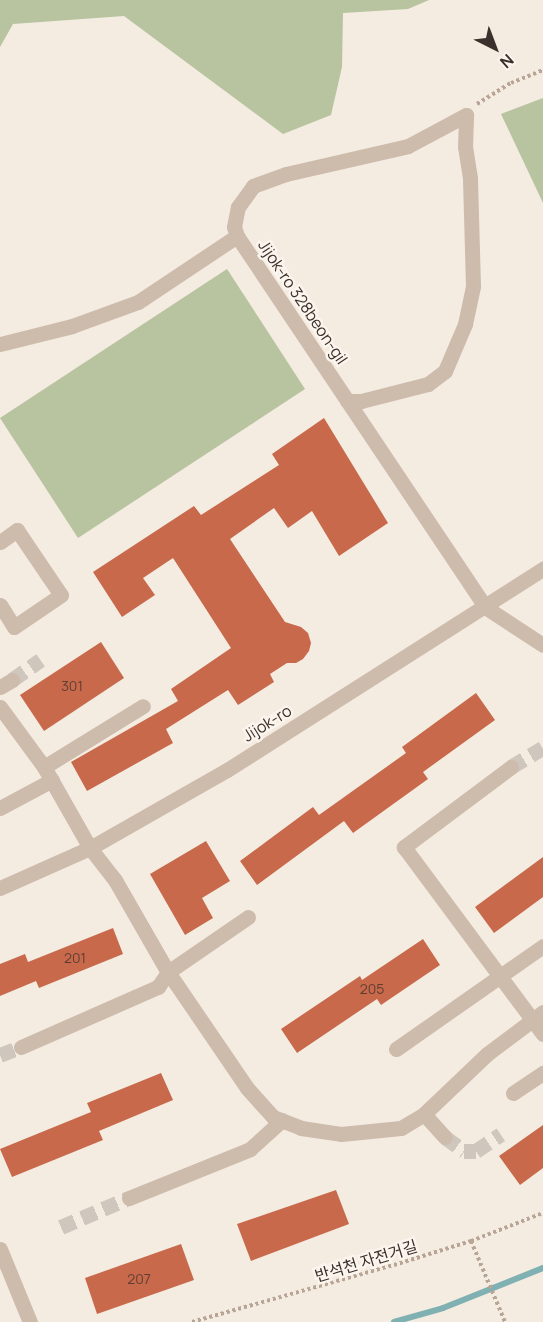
<!DOCTYPE html>
<html>
<head>
<meta charset="utf-8">
<style>
	body { margin:0 }
	#map { position:relative; width:543px; height:1322px; overflow:hidden; background:#f4ebe1; font-family:Manrope,"Noto Sans KR",sans-serif }
	div>[style] { position:absolute }
	.green>* { inset:0; background:#b8c4a0 }
	.stream>* { height:6px; margin:-3px; padding:0 3px; transform-origin:3px; border-radius:3px; background:#7fb0b2 }
	.building>* { inset:0; background:#c8694b }
	.minor-tunnel>* { height:15px; margin-top:-7.5px; transform-origin:0; background:repeating-linear-gradient(90deg,#cfc6bd 0 15px,transparent 0 23px) }
	.path>* { height:4px; margin-top:-2px; transform-origin:0; background:repeating-linear-gradient(90deg,#b9a596 0 3px,transparent 0 6px) }
	.minor>* { height:15px; margin:-7.5px; padding:0 7.5px; transform-origin:7.5px; border-radius:7.5px; background:#cdbbac }
	span { translate:-50% -50%; white-space:nowrap; text-align:center; line-height:1.15; -webkit-text-stroke:5px #fbf5ee; paint-order:stroke }
	.number-label { font-size:14px; color:#5e3e33 }
	.number-label span { -webkit-text-stroke-width:0 }
	.street-label { font-size:16px; color:#3b302b }
	.north { position:absolute; left:465px; top:18px; width:60px; height:60px; -webkit-text-stroke:4px #fbf5ee; paint-order:stroke; rotate:138deg; font-size:16px; font-weight:700; line-height:24px; text-align:center; color:#3b302b }
	.north::after { content:''; display:block; margin:auto; width:21px; height:27px; background:#3b302b; clip-path:polygon(50% 0,100% 100%,50% 72%,0 100%) }
</style>
</head>
<body>
<div id="map">
	<div class="green">
		<div style="clip-path:polygon(0 0,429px 0,408px 9px,343px 13px,342px 67px,331px 115px,283px 134px,124px 16px,13px 24px,0 47px)"></div>
		<div style="clip-path:polygon(543px 98px,543px 203px,501px 114px)"></div>
		<div style="clip-path:polygon(227px 269px,305px 389px,78px 538px,0 418px)"></div>
	</div>
	<div class="stream">
		<div style="left:394px;top:1322px;width:51px;rotate:-15.9deg"></div>
		<div style="left:443px;top:1308px;width:108px;rotate:-21.8deg"></div>
	</div>
	<div class="building">
		<div style="clip-path:polygon(324px 418px,388px 523px,339px 556px,312px 511px,288px 528px,274px 508px,230px 539px,285px 622px,301px 627px,308px 633px,311px 643px,309px 651px,303px 659px,296px 663px,287px 663px,270px 674px,274px 682px,238px 705px,228px 690px,166px 729px,173px 743px,87px 791px,71px 762px,178px 701px,171px 689px,231px 648px,173px 558px,143px 578px,155px 595px,122px 617px,93px 572px,194px 506px,201px 515px,279px 465px,272px 454px)"></div>
		<div style="clip-path:polygon(101px 642px,124px 678px,44px 731px,20px 695px)"></div>
		<div style="clip-path:polygon(476px 693px,495px 720px,423px 772px,428px 779px,353px 833px,344px 821px,257px 885px,240px 861px,313px 807px,319px 815px,406px 753px,402px 747px)"></div>
		<div style="clip-path:polygon(206px 841px,230px 881px,202px 898px,213px 918px,185px 935px,150px 874px)"></div>
		<div style="clip-path:polygon(543px 857px,543px 897px,494px 933px,475px 907px)"></div>
		<div style="clip-path:polygon(113px 928px,123px 954px,39px 988px,36px 981px,0 996px,0 964px,25px 954px,28px 962px)"></div>
		<div style="clip-path:polygon(423px 939px,440px 965px,381px 1005px,377px 999px,297px 1053px,281px 1029px,360px 976px,362px 980px)"></div>
		<div style="clip-path:polygon(161px 1073px,173px 1100px,99px 1131px,103px 1140px,12px 1177px,0 1149px,91px 1112px,87px 1103px)"></div>
		<div style="clip-path:polygon(543px 1125px,543px 1168px,520px 1185px,499px 1156px)"></div>
		<div style="clip-path:polygon(336px 1190px,349px 1224px,251px 1261px,237px 1224px)"></div>
		<div style="clip-path:polygon(181px 1244px,194px 1280px,97px 1314px,85px 1278px)"></div>
	</div>
	<div class="minor-tunnel">
		<div style="left:12px;top:680px;width:35px;rotate:-35deg"></div>
		<div style="left:511px;top:767px;width:37px;rotate:-31deg"></div>
		<div style="left:0;top:1055px;width:22px;rotate:-21deg"></div>
		<div style="left:445px;top:1137px;width:24px;rotate:36deg"></div>
		<div style="left:464px;top:1151px;width:12px"></div>
		<div style="left:476px;top:1151px;width:30px;rotate:-34deg"></div>
		<div style="left:61px;top:1227px;width:74px;rotate:-23.1deg"></div>
	</div>
	<div class="path">
		<div style="left:477px;top:104px;width:40px;rotate:-32deg"></div>
		<div style="left:511px;top:83px;width:35px;rotate:-22deg"></div>
		<div style="left:471px;top:1241px;width:88px;rotate:67.2deg"></div>
		<div style="left:192px;top:1322px;width:210px;rotate:-15.8deg"></div>
		<div style="left:394px;top:1265px;width:81px;rotate:-17.3deg"></div>
		<div style="left:471px;top:1241px;width:77px;rotate:-21.3deg"></div>
	</div>
	<div class="minor">
		<div style="left:237px;top:236px;width:9px;rotate:-108deg"></div>
		<div style="left:234px;top:227px;width:20px;rotate:-79deg"></div>
		<div style="left:238px;top:207px;width:26px;rotate:-54deg"></div>
		<div style="left:253px;top:186px;width:35px;rotate:-20deg"></div>
		<div style="left:286px;top:174px;width:125px;rotate:-12.9deg"></div>
		<div style="left:408px;top:146px;width:66px;rotate:-28.1deg"></div>
		<div style="left:0;top:344px;width:74px;rotate:-14deg"></div>
		<div style="left:72px;top:326px;width:70px;rotate:-20deg"></div>
		<div style="left:138px;top:302px;width:119px;rotate:-33.7deg"></div>
		<div style="left:237px;top:236px;width:446px;rotate:56.2deg"></div>
		<div style="left:485px;top:607px;width:69px;rotate:33.2deg"></div>
		<div style="left:347px;top:401px;width:14px"></div>
		<div style="left:361px;top:401px;width:69px;rotate:-14.2deg"></div>
		<div style="left:428px;top:384px;width:21px;rotate:-37deg"></div>
		<div style="left:445px;top:371px;width:51px;rotate:-66.9deg"></div>
		<div style="left:465px;top:324px;width:39px;rotate:-78deg"></div>
		<div style="left:473px;top:286px;width:108px;rotate:-91.6deg"></div>
		<div style="left:470px;top:178px;width:31px;rotate:-99deg"></div>
		<div style="left:465px;top:147px;width:32px;rotate:-88deg"></div>
		<div style="left:0;top:542px;width:21px;rotate:-35deg"></div>
		<div style="left:17px;top:530px;width:78px;rotate:55.9deg"></div>
		<div style="left:61px;top:595px;width:57px;rotate:145.8deg"></div>
		<div style="left:14px;top:627px;width:26px;rotate:-122deg"></div>
		<div style="left:0;top:687px;width:14px;rotate:-30deg"></div>
		<div style="left:0;top:707px;width:74px;rotate:53.7deg"></div>
		<div style="left:44px;top:767px;width:93px;rotate:60.4deg"></div>
		<div style="left:90px;top:848px;width:41px;rotate:52deg"></div>
		<div style="left:115px;top:880px;width:106px;rotate:60.1deg"></div>
		<div style="left:168px;top:972px;width:140px;rotate:55.7deg"></div>
		<div style="left:247px;top:1088px;width:39px;rotate:48deg"></div>
		<div style="left:273px;top:1117px;width:30px;rotate:21deg"></div>
		<div style="left:301px;top:1128px;width:40px;rotate:8.5deg"></div>
		<div style="left:341px;top:1134px;width:60px;rotate:-5.7deg"></div>
		<div style="left:401px;top:1128px;width:27px;rotate:-31deg"></div>
		<div style="left:424px;top:1114px;width:87px;rotate:-43.6deg"></div>
		<div style="left:487px;top:1054px;width:70px;rotate:-36.9deg"></div>
		<div style="left:44px;top:767px;width:116px;rotate:-31.6deg"></div>
		<div style="left:511px;top:767px;width:134px;rotate:143.2deg"></div>
		<div style="left:404px;top:847px;width:233px;rotate:53.4deg"></div>
		<div style="left:0;top:808px;width:59px;rotate:-28.3deg"></div>
		<div style="left:0;top:888px;width:98px;rotate:-24deg"></div>
		<div style="left:90px;top:848px;width:158px;rotate:-29.7deg"></div>
		<div style="left:227px;top:770px;width:375px;rotate:-32.5deg"></div>
		<div style="left:21px;top:1047px;width:150px;rotate:-23.7deg"></div>
		<div style="left:158px;top:987px;width:18px;rotate:-56deg"></div>
		<div style="left:168px;top:972px;width:97px;rotate:-34.5deg"></div>
		<div style="left:396px;top:1049px;width:179px;rotate:-35deg"></div>
		<div style="left:513px;top:1093px;width:36px;rotate:-34deg"></div>
		<div style="left:424px;top:1114px;width:31px;rotate:48deg"></div>
		<div style="left:129px;top:1198px;width:131px;rotate:-22deg"></div>
		<div style="left:250px;top:1149px;width:43px;rotate:-42.2deg"></div>
		<div style="left:0;top:1249px;width:79px;rotate:67.7deg"></div>
	</div>
	<div class="number-label">
		<span style="left:72px;top:686px">301</span>
		<span style="left:75px;top:958px">201</span>
		<span style="left:372px;top:989px">205</span>
		<span style="left:139px;top:1279px">207</span>
	</div>
	<div class="street-label">
		<span style="left:303px;top:302px;rotate:56deg">Jijok-ro 328beon-gil</span>
		<span style="left:267px;top:723px;rotate:-32deg">Jijok-ro</span>
		<span style="left:366px;top:1261px;rotate:-17deg">반석천 자전거길</span>
	</div>
	<div class="north">N</div>
</div>
</body>
</html>
